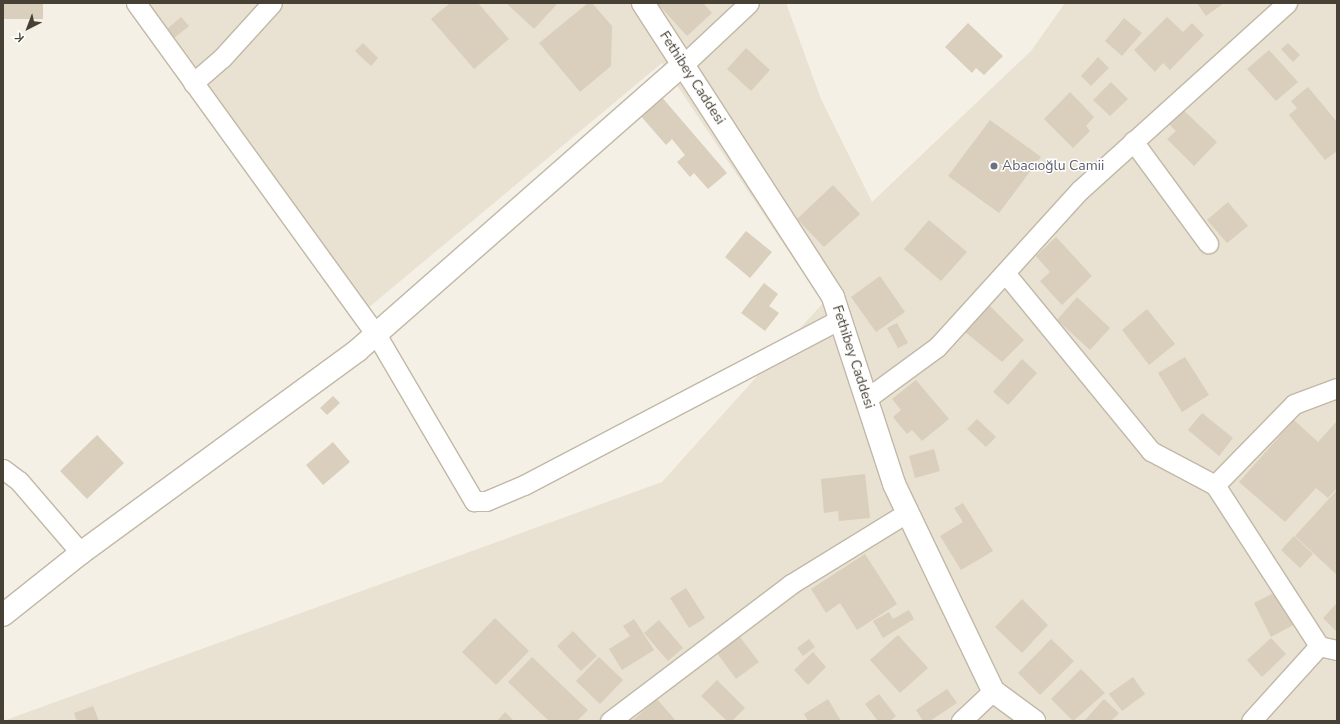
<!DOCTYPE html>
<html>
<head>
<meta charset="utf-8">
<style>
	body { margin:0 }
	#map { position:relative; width:1340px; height:724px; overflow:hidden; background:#f4f0e5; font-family:"Nunito Sans",sans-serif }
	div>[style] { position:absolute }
	.residential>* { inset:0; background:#e9e2d2 }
	.building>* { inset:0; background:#dacebc }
	.roads { filter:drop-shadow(1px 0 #c1b8a6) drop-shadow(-1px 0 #c1b8a6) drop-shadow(0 1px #c1b8a6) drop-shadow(0 -1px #c1b8a6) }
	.minor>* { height:19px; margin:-9.5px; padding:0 9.5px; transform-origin:9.5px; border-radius:9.5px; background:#fff }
	.tertiary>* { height:22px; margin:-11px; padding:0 11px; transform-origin:11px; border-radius:11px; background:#fff }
	.dots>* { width:11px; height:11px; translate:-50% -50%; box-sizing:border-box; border:2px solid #fff; border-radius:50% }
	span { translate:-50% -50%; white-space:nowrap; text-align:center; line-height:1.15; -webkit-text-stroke:3px #fff; paint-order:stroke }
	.street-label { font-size:14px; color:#474034 }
	.worship-label { font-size:14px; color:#5b616d }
	.left { translate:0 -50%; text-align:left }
	.frame { position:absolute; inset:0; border:4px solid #474034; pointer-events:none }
	.north { position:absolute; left:8px; top:8px; width:40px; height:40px; -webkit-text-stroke:3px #fff; paint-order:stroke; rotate:222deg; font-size:11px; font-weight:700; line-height:16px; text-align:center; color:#474034 }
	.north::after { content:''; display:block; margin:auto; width:14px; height:18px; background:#474034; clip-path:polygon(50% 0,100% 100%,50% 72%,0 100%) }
</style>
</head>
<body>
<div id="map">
	<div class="residential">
		<div style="clip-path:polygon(139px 3px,786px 3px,821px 99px,872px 202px,1031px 51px,1065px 3px,1337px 3px,1337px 721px,3px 721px,662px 482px,823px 303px,662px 63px,368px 308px)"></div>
	</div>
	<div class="building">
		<div style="clip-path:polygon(3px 3px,43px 3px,43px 19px,3px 19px)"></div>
		<div style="clip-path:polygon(450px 3px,478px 3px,509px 39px,474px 69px,431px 19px)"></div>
		<div style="clip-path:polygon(506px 3px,558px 3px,534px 29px)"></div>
		<div style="clip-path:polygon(588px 3px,592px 3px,612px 26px,611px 66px,580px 92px,539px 43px)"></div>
		<div style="clip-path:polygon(657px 3px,703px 3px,712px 13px,687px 36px)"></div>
		<div style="clip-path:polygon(1197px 3px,1224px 3px,1206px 16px)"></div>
		<div style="clip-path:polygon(181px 17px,189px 26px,174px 38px,167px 29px)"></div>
		<div style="clip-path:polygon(1167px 17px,1183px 32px,1192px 23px,1204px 35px,1170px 70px,1163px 63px,1155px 72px,1134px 50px)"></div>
		<div style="clip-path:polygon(1124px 18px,1142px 33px,1122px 56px,1105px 41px)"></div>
		<div style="clip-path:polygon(968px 23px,1003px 56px,984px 75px,976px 68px,972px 73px,945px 47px)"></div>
		<div style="clip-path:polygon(363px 43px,378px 58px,371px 66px,355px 51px)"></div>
		<div style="clip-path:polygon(1288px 43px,1300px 55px,1293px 62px,1281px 49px)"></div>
		<div style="clip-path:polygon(746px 48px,770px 70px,751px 91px,727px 69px)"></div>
		<div style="clip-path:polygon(1269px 50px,1298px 82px,1276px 101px,1247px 69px)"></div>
		<div style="clip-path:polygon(1098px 57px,1109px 68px,1091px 86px,1081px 76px)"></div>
		<div style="clip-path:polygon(1111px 82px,1128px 99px,1110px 116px,1093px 100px)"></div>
		<div style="clip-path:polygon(1308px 87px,1337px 122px,1337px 151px,1325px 160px,1289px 115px,1297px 108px,1291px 101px)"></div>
		<div style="clip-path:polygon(1070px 92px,1094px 117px,1086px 126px,1090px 131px,1073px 148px,1044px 119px)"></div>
		<div style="clip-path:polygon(660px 95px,727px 173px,708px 189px,694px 173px,690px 177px,677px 162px,685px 155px,672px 139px,666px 145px,639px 114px)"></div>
		<div style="clip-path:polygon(1180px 107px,1217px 142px,1194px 166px,1167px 139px,1176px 131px,1166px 121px)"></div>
		<div style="clip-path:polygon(990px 120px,1041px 157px,999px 213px,948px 176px)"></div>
		<div style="clip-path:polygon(833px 185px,860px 214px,824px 247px,797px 219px)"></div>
		<div style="clip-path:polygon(1228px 202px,1248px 226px,1227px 243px,1207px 220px)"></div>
		<div style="clip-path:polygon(929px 220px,967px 252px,941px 281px,904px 249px)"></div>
		<div style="clip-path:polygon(746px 231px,772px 252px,750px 278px,725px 257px)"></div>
		<div style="clip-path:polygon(1056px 237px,1092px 276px,1062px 305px,1040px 281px,1050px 272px,1036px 256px)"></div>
		<div style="clip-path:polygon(880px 276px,905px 312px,876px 332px,851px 297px)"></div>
		<div style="clip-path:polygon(764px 283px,778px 294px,769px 306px,779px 313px,765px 331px,741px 313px)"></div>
		<div style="clip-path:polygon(1077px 297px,1110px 328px,1090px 350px,1057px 320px)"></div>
		<div style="clip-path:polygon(989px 305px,1024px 340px,1002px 362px,964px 331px)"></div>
		<div style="clip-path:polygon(1147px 309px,1175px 344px,1149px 365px,1122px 330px)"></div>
		<div style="clip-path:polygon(897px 323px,908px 343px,898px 348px,887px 328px)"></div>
		<div style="clip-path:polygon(1185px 357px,1209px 395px,1182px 412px,1158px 373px)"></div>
		<div style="clip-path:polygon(1022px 359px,1037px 373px,1008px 405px,993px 392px)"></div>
		<div style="clip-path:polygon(916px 380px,949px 419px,922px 441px,912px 430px,907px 434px,893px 417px,901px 410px,892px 399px)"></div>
		<div style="clip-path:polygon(333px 396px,340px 403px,327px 415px,320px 408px)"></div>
		<div style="clip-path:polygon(1202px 413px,1233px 438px,1219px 456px,1188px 430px)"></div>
		<div style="clip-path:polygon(977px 419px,996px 437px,986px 447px,967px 429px)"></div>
		<div style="clip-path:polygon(1294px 420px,1318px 442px,1337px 421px,1337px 488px,1328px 498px,1316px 488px,1285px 522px,1239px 482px)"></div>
		<div style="clip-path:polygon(97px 435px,124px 463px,87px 499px,60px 471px)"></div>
		<div style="clip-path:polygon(333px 442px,350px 462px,323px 485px,306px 465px)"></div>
		<div style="clip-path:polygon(934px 449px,940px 471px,915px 478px,909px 456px)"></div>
		<div style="clip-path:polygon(865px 474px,870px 518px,839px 521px,838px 511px,824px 513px,821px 479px)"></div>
		<div style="clip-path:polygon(1337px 490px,1337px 575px,1295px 536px)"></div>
		<div style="clip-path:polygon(963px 503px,993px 551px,961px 570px,940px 536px,963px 522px,954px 508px)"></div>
		<div style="clip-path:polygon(1294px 536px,1313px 554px,1300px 568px,1281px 550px)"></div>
		<div style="clip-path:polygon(865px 554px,897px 604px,857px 630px,840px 603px,826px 613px,811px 589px)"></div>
		<div style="clip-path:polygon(686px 588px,705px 618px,689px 628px,670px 598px)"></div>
		<div style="clip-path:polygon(1279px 590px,1297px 623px,1271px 637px,1254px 603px)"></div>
		<div style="clip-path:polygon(1022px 599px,1048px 625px,1022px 653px,995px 627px)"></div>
		<div style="clip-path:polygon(1337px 603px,1337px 632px,1323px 618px)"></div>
		<div style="clip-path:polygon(909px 610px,914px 619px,883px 638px,873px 621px,889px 612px,893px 619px)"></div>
		<div style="clip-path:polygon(495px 618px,529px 651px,496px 685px,462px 652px)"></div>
		<div style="clip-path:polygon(634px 619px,654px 650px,622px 670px,609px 649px,630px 636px,623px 626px)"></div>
		<div style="clip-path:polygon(659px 620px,683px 648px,668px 661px,644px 633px)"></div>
		<div style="clip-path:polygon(573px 631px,597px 656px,581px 671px,557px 646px)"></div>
		<div style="clip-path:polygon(736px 632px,759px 662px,736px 679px,714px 649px)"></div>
		<div style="clip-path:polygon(898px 635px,928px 668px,900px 693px,870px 660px)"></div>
		<div style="clip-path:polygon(1271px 638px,1286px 654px,1262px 677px,1247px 660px)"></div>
		<div style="clip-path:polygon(809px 639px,815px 647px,803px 656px,797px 648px)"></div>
		<div style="clip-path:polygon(1051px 639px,1074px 661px,1040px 695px,1018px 673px)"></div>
		<div style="clip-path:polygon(813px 652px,826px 667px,808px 685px,794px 670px)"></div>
		<div style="clip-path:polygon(532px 657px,588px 710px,577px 721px,549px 721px,508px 682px)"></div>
		<div style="clip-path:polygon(599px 657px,623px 680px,600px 704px,576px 681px)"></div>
		<div style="clip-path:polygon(1081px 669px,1105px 693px,1073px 721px,1051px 699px)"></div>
		<div style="clip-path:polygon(1133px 677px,1145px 694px,1122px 711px,1109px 694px)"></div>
		<div style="clip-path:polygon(717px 680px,745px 708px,732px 721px,727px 721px,701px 696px)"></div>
		<div style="clip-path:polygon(947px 689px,957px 703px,930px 721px,923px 721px,916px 710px)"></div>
		<div style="clip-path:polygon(879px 694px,896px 716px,890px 721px,878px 721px,865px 704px)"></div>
		<div style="clip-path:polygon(657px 699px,676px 721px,632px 721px)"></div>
		<div style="clip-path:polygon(828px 699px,841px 721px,808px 721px,804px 714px)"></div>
		<div style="clip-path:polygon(1104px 699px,1119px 713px,1111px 721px,1084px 721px)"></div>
		<div style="clip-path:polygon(93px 706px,99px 721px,77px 721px,74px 713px)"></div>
		<div style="clip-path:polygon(505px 712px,514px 721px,497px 721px)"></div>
	</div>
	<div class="roads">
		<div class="minor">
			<div style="left:136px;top:3px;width:409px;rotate:54.1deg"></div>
			<div style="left:376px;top:334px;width:194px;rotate:59.6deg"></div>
			<div style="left:474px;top:501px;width:12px"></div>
			<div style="left:486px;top:501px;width:41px;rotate:-22.8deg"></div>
			<div style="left:524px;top:485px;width:357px;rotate:-27.7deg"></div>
			<div style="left:684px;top:64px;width:89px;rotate:-43.2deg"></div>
			<div style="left:193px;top:83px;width:38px;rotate:-41deg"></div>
			<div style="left:222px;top:58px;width:74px;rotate:-47.7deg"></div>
			<div style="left:1133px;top:141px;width:127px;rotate:53.7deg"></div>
			<div style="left:1006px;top:274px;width:229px;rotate:50.7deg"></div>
			<div style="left:1151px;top:451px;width:72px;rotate:28deg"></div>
			<div style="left:1215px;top:485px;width:192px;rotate:57.1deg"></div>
			<div style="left:1319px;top:646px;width:101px;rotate:132.2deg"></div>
			<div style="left:866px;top:399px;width:88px;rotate:-36.2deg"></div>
			<div style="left:937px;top:347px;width:212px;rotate:-47.7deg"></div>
			<div style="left:1080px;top:190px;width:279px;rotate:-42.1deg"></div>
			<div style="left:3px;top:469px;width:20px;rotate:37deg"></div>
			<div style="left:19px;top:481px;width:95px;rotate:49.3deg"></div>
			<div style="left:1215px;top:485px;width:113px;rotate:-45.7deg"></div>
			<div style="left:1294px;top:404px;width:46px;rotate:-20.4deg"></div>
			<div style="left:1319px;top:646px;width:18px;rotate:13deg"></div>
			<div style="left:610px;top:721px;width:227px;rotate:-37.1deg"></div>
			<div style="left:791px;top:584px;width:137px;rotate:-31.6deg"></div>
			<div style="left:961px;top:721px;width:44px;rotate:-43.2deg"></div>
		</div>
		<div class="tertiary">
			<div style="left:643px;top:3px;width:350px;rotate:57.1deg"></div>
			<div style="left:833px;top:297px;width:197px;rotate:71.9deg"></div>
			<div style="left:894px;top:484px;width:229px;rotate:64.4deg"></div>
			<div style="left:993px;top:691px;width:51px;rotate:36.2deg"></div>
			<div style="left:3px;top:615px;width:100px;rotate:-38.5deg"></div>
			<div style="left:81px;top:553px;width:343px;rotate:-36.2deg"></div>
			<div style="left:358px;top:350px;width:434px;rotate:-41.3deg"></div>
		</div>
	</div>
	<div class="dots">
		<div style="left:994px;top:166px;background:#6b7280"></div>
	</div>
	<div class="street-label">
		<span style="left:692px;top:78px;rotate:57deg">Fethibey Caddesi</span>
		<span style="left:853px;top:357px;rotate:72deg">Fethibey Caddesi</span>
	</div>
	<div class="worship-label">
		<span class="left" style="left:1002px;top:166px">Abacıoğlu Camii</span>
	</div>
	<div class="frame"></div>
	<div class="north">K</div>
</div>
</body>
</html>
